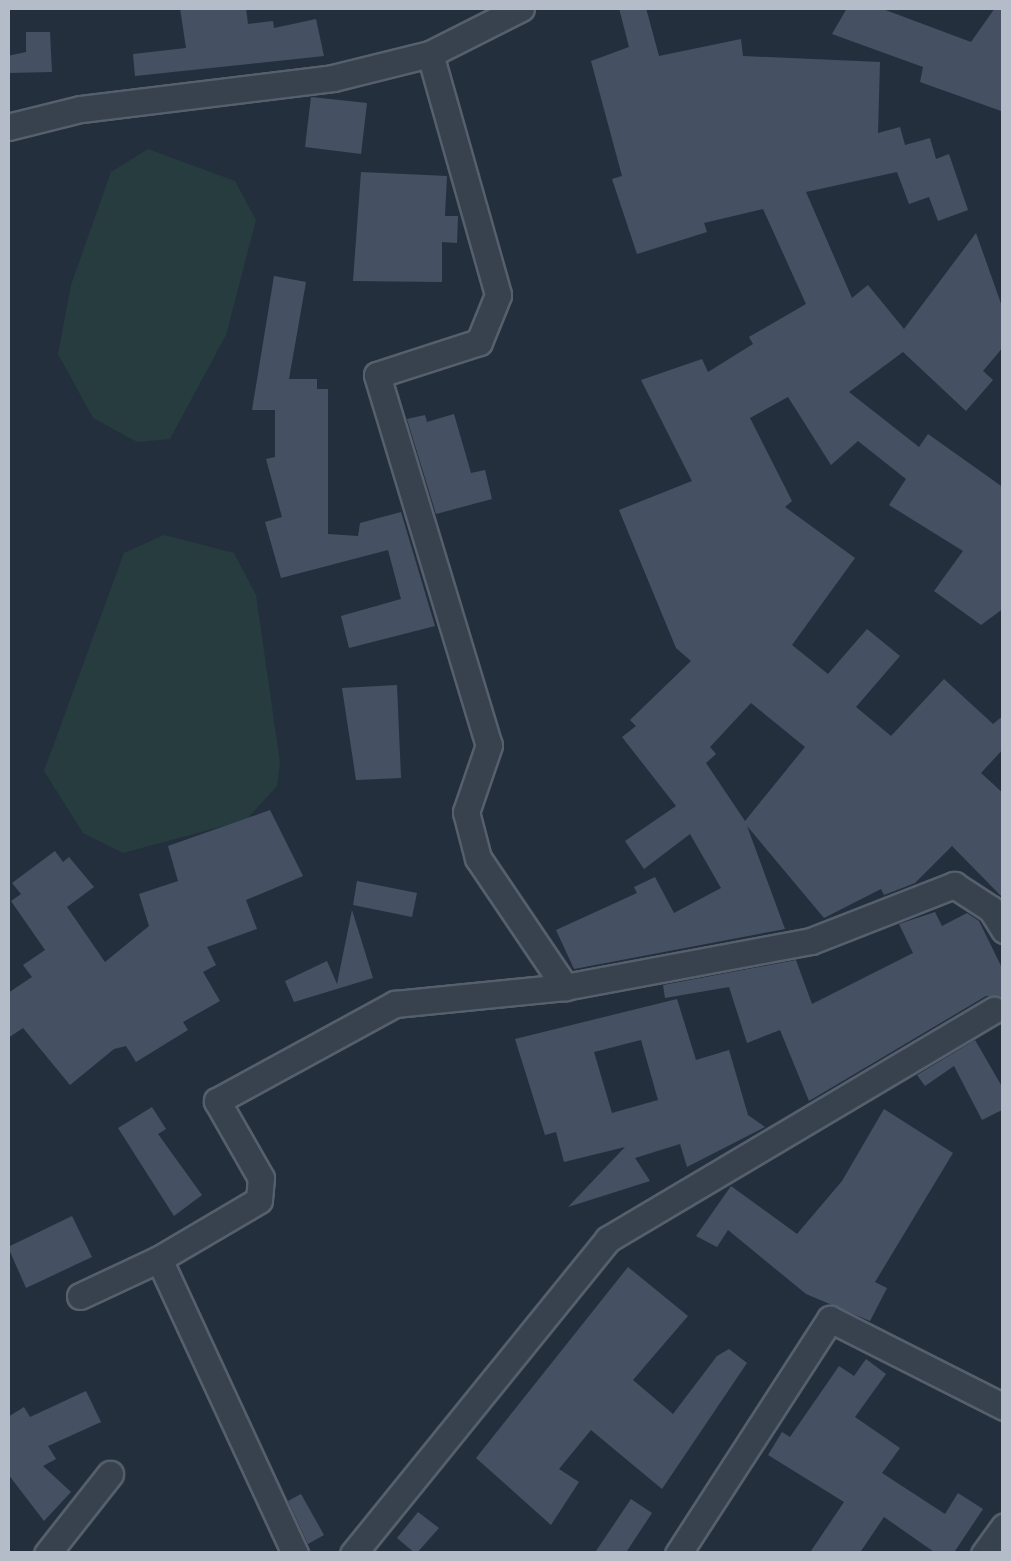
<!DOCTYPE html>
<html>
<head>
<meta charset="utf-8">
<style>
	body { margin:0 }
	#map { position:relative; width:1011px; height:1561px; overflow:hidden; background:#242f3e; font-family:"Noto Sans",sans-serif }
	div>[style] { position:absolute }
	.green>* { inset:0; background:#263c3f }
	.building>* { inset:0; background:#455162 }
	.roads { filter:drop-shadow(2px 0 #565f6c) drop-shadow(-2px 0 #565f6c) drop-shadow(0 2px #565f6c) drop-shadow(0 -2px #565f6c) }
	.minor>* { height:25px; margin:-12.5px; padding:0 12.5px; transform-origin:12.5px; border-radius:12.5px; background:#38414e }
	span { translate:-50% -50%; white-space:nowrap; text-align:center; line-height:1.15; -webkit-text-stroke:10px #1d2633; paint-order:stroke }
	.frame { position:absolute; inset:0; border:10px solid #b4bcc9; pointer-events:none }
</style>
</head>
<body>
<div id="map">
	<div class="green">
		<div style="clip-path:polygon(148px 149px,235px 181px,256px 220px,226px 335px,170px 439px,137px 442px,93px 418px,58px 354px,71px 285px,111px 172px)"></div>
		<div style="clip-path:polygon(164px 535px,234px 553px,256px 595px,280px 763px,277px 786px,246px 820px,123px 853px,83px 833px,44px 771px,124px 553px)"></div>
	</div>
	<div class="building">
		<div style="clip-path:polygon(180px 8px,246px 8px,248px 24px,273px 21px,274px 28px,316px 19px,324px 56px,135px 76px,133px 54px,186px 48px)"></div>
		<div style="clip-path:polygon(evenodd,619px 8px,646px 8px,659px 56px,741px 39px,743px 56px,880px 62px,878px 133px,900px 127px,905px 145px,930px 138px,936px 159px,949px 154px,968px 210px,938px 221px,929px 197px,909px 204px,897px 172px,806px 192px,852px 298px,868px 285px,904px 329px,976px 233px,1004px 312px,1004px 346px,983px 371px,993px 380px,966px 411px,903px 352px,849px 392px,919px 447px,928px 434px,1004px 488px,1004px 608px,981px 625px,934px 591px,963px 551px,889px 505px,906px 479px,858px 441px,831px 465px,788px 397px,750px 418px,792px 501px,785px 507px,855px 558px,792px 645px,828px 674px,867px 629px,900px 656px,856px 707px,891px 736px,944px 679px,993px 724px,1004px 715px,1004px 748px,981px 773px,1004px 794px,1004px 899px,952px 846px,915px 883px,884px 895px,881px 889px,824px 918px,747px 826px,785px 929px,574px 969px,556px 930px,637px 893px,634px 887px,655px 877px,674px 913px,721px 888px,690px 834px,644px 869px,625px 841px,676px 806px,622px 737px,636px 726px,630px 720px,691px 661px,676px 648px,619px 510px,692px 481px,641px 380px,702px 359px,708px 372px,753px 344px,749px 337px,806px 304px,763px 209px,704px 223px,707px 232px,637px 254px,612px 179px,622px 176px,591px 61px,629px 47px,619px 8px,751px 703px,805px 747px,745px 821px,706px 763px,716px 754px,710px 747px,751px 703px)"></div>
		<div style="clip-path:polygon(847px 8px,880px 8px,971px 42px,995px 8px,1004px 8px,1004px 112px,920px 82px,923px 67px,832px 34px)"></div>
		<div style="clip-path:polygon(26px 32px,50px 32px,52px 72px,8px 73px,8px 56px,26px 52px)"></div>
		<div style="clip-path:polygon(311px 97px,367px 103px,361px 154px,305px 147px)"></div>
		<div style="clip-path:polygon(361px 172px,447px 176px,445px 216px,458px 216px,457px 243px,442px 242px,442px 282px,353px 281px)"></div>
		<div style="clip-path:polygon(274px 276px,306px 282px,289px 379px,317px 379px,317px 389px,328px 389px,328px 534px,358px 536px,360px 523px,401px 512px,435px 626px,349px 648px,341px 616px,401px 599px,388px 550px,281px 578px,265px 522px,282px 517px,266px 459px,275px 457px,275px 410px,252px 410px)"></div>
		<div style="clip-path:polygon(454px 414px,471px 473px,485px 470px,492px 499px,436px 514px,407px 419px,425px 415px,427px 422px)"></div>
		<div style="clip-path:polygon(397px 685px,401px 778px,356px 780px,342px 688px)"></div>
		<div style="clip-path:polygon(270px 810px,303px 876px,246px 900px,257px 929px,207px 947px,216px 965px,203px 972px,220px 1001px,183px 1022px,188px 1030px,136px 1062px,126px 1046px,114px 1049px,70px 1085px,23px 1028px,8px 1038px,8px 993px,32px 977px,23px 965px,45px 950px,11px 901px,21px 894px,12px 883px,55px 851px,63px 862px,69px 857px,94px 887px,67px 907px,105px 962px,149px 926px,139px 894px,178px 881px,168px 846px)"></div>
		<div style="clip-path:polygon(357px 881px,417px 893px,412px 917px,353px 905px)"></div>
		<div style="clip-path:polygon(352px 910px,373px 978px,294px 1002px,285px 981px,327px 961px,337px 984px)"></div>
		<div style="clip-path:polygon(935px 912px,942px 926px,967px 913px,979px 921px,1004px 972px,1004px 997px,986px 996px,809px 1101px,780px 1030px,747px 1043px,729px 987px,665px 998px,663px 985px,796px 960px,812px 1004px,913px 953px,899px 924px)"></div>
		<div style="clip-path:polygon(evenodd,677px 999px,696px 1060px,729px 1050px,748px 1115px,765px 1127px,687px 1167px,680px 1144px,635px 1158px,650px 1181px,568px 1207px,625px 1147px,564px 1162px,556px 1132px,545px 1135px,515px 1039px,677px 999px,641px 1040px,658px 1100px,612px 1113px,594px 1052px,641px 1040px)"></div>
		<div style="clip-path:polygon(975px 1040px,1004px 1090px,1004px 1109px,982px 1120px,954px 1066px,925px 1086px,917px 1075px)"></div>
		<div style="clip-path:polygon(152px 1107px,166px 1129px,158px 1134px,202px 1195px,174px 1216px,118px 1128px)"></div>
		<div style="clip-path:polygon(884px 1109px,953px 1153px,875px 1282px,887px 1288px,870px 1321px,806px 1294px,728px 1230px,717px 1247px,696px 1236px,731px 1186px,797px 1234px,842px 1181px)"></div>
		<div style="clip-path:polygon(72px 1216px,92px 1257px,26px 1288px,8px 1247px)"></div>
		<div style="clip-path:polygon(628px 1267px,688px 1316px,633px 1380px,673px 1414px,717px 1356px,729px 1349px,747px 1363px,662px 1489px,591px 1430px,559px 1469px,579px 1482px,551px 1525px,476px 1458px)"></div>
		<div style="clip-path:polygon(866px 1359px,886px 1374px,855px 1417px,900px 1448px,882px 1473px,945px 1514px,958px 1493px,983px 1509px,953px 1554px,937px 1554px,884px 1517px,859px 1554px,809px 1554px,844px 1502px,768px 1455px,782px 1432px,790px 1437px,839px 1366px,854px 1376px)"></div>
		<div style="clip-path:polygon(86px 1391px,101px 1422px,48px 1446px,56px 1459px,43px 1466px,71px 1492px,44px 1521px,8px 1474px,8px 1417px,24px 1407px,30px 1417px)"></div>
		<div style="clip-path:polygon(301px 1494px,324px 1535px,308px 1544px,288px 1501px)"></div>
		<div style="clip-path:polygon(631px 1499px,652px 1513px,625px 1554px,594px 1554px)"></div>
		<div style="clip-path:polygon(418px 1512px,439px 1528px,416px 1554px,397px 1538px)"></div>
	</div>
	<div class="roads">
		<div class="minor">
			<div style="left:430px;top:54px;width:250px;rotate:74.2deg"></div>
			<div style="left:498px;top:295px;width:51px;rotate:112deg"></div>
			<div style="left:479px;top:342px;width:107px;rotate:162.1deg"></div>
			<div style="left:377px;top:375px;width:387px;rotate:73.2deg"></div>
			<div style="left:489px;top:745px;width:71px;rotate:108.9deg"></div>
			<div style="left:466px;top:812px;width:48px;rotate:75.4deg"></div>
			<div style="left:478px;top:858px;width:156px;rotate:56deg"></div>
			<div style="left:8px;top:127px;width:75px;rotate:-13.9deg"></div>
			<div style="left:81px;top:109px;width:254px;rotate:-7deg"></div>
			<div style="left:333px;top:78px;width:100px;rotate:-13.9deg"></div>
			<div style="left:430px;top:54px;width:102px;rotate:-26.8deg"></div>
			<div style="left:159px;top:1259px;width:325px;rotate:65.2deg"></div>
			<div style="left:80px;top:1296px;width:87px;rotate:-25.1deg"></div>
			<div style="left:159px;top:1259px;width:116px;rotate:-30.5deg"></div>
			<div style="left:259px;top:1200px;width:22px;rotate:-85deg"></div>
			<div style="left:261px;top:1178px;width:89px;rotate:-119.7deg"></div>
			<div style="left:217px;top:1101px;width:203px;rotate:-28.6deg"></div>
			<div style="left:395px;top:1004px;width:171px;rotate:-5.7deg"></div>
			<div style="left:565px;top:987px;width:250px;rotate:-10.6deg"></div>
			<div style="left:811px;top:941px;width:154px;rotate:-21.4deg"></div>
			<div style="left:954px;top:885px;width:44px;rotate:33deg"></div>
			<div style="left:991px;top:909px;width:25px;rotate:58deg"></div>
			<div style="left:47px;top:1554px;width:102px;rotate:-51.8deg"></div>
			<div style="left:353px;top:1554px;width:405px;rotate:-51deg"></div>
			<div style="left:608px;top:1239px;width:449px;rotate:-30.7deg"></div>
			<div style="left:678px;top:1554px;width:280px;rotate:-57.1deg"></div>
			<div style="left:830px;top:1319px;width:195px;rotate:26.8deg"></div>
			<div style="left:984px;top:1554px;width:34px;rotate:-54deg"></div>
		</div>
	</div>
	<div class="frame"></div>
</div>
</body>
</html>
